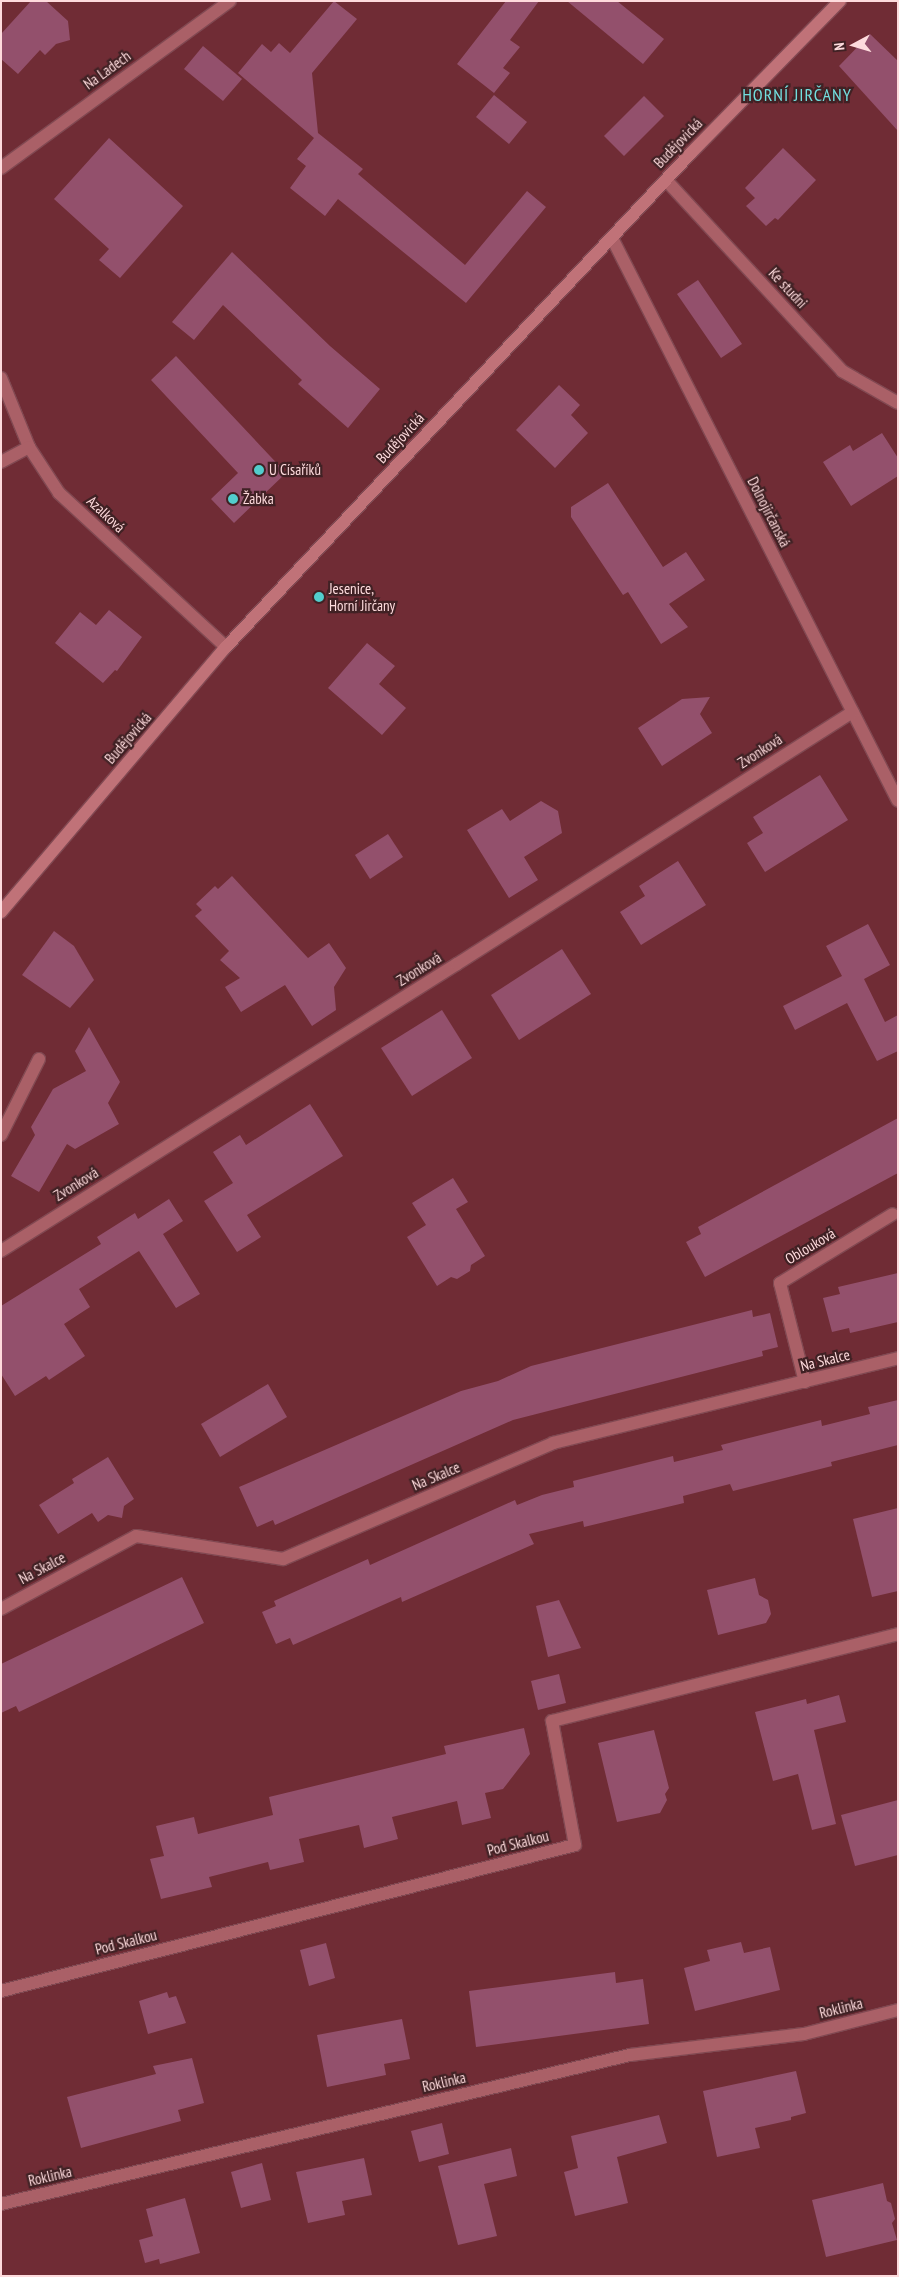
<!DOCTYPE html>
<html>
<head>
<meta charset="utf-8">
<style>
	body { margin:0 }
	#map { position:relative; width:899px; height:2277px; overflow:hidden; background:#702c35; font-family:"PT Sans Narrow",sans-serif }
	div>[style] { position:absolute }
	.building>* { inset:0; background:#93506c }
	.roads { filter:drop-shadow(1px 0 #814952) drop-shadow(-1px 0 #814952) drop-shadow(0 1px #814952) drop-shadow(0 -1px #814952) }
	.service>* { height:12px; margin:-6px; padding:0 6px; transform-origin:6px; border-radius:6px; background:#aa6067 }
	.minor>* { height:12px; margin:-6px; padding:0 6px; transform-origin:6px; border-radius:6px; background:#aa6067 }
	.secondary>* { height:12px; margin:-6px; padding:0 6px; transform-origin:6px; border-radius:6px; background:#c07278 }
	.dots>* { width:14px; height:14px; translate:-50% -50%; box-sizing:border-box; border:2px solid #402124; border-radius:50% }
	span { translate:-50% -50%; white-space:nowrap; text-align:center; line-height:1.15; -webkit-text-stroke:4.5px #402124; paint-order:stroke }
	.street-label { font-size:15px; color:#fedbdd }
	.poi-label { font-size:15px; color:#fedbdd }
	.left { translate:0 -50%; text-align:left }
	.quarter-label { font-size:18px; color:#73dfdf; letter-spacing:1px }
	.frame { position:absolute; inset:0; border:2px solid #fedbdd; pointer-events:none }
	.north { position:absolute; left:829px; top:20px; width:50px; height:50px; -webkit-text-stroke:4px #402124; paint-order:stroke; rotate:264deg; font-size:14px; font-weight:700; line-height:20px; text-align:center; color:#fedbdd }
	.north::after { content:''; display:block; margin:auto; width:18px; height:22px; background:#fedbdd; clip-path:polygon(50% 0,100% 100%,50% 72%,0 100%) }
</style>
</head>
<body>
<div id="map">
	<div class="building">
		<div style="clip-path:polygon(31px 1px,46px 1px,68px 21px,70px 40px,56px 44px,45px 55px,40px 50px,18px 74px,1px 59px,1px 34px)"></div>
		<div style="clip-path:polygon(334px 1px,357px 19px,312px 73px,318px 133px,363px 169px,358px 174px,465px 265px,527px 191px,546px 207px,466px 303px,338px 199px,325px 216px,290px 188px,306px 166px,297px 159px,314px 138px,238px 73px,262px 44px,271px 52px,279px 43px,290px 53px)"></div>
		<div style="clip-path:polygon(506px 1px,539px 1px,510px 40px,520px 47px,503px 68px,510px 73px,494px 93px,457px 64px)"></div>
		<div style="clip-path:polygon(567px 1px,617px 1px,664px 39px,643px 64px)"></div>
		<div style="clip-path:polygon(870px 34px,898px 61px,898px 131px,839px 66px)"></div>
		<div style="clip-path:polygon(203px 46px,242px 79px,223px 101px,184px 69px)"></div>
		<div style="clip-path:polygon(494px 95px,527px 122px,509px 144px,476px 117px)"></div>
		<div style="clip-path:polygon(644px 96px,664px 116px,624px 156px,604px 136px)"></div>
		<div style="clip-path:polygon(109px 138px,183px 206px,120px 278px,99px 260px,109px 249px,54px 199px)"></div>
		<div style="clip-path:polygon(783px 148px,816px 180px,778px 220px,775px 218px,766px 226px,746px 206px,755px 198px,745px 188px)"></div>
		<div style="clip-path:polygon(232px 252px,330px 346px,380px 389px,348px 428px,298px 384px,302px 380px,223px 305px,194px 340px,172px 322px)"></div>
		<div style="clip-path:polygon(698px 280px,742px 344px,721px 358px,677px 294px)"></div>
		<div style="clip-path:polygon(176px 356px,286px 473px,234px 523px,211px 499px,238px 473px,151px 380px)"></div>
		<div style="clip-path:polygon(559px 385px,580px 405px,571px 415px,588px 433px,555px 468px,516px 430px)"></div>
		<div style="clip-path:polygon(882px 433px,898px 458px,898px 476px,851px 506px,823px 462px,850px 445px,853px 451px)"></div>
		<div style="clip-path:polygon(608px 483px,663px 567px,686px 552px,705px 580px,669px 604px,688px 627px,661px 644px,628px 592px,623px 595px,571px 517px,571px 507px)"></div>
		<div style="clip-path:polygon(109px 610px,142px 637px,117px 671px,115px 670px,103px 683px,55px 643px,80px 612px,96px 625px)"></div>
		<div style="clip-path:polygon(367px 643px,395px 666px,379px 684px,406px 708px,382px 735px,328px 688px)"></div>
		<div style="clip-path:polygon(710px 697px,700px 714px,712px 733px,662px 766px,638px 728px,682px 699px)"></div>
		<div style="clip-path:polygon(820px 775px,848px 820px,765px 872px,747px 843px,763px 833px,753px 817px)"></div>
		<div style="clip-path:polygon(541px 801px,558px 811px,562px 833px,524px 857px,538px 880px,509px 898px,467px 830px,502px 809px,510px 821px)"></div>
		<div style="clip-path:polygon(388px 834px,403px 857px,370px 879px,355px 855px)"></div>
		<div style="clip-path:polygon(678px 861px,706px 905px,641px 945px,620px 912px,645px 896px,639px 886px)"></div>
		<div style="clip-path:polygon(232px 876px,308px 958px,329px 943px,346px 968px,334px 987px,336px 1010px,312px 1026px,285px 985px,241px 1012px,225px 987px,240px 978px,220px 960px,229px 951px,195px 916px,202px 910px,196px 904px,215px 886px,218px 889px)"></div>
		<div style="clip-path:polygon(868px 924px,890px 965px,864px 979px,885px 1022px,898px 1015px,898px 1051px,877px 1061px,847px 1003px,795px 1030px,783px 1006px,842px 976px,826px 946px)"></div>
		<div style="clip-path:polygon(54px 931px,74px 946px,94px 980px,70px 1008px,22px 975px)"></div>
		<div style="clip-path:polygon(562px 949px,591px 994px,519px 1040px,491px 995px)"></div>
		<div style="clip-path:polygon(442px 1010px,472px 1058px,412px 1096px,381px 1048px)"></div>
		<div style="clip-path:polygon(89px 1027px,120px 1082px,108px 1103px,119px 1124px,75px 1149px,67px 1144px,39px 1192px,11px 1176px,35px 1135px,31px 1127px,53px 1089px,86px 1071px,75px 1051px)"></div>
		<div style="clip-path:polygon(310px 1104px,343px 1156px,247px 1215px,261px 1237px,237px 1252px,204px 1201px,233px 1183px,213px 1152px,240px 1135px,246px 1145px)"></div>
		<div style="clip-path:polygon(898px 1118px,898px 1173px,705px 1277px,686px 1242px,701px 1234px,698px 1227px)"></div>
		<div style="clip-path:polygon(453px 1178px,468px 1202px,456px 1209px,485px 1256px,471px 1265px,470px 1271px,457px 1279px,451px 1277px,437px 1286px,407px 1237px,426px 1225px,412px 1203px)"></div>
		<div style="clip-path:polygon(169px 1199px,183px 1221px,163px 1234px,200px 1294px,176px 1308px,139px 1251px,79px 1289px,90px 1307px,64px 1324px,85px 1356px,49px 1380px,46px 1376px,15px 1396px,1px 1374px,1px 1306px,101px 1244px,97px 1237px,135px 1213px,138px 1219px)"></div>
		<div style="clip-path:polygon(898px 1273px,898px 1322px,850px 1333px,849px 1328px,832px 1332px,823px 1298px,840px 1294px,838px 1287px)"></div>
		<div style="clip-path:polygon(752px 1310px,753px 1317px,770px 1313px,778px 1347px,762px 1351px,763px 1356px,513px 1420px,275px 1525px,273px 1520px,257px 1527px,239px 1487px,461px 1391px,498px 1381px,531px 1366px)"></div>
		<div style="clip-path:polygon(268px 1384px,287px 1417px,220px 1457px,201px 1424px)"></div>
		<div style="clip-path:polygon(898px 1400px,898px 1445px,831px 1462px,832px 1466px,733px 1491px,730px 1484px,683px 1496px,684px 1503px,584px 1527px,583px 1521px,529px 1534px,534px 1544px,402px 1602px,401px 1597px,293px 1645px,290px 1638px,276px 1644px,262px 1612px,276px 1606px,274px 1601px,368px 1559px,370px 1565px,515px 1500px,517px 1505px,542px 1495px,574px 1487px,573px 1481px,673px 1456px,674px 1462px,723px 1450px,721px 1445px,821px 1420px,822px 1426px,870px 1414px,868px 1407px)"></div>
		<div style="clip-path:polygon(108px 1457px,134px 1499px,124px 1506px,122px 1518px,108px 1515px,98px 1522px,92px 1513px,58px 1534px,39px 1505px,74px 1483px,72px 1479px)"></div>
		<div style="clip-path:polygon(898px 1508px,898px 1591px,872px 1597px,853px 1519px)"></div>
		<div style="clip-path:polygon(182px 1577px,204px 1623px,19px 1712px,16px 1706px,1px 1713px,1px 1664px)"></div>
		<div style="clip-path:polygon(755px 1578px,759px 1595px,768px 1600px,771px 1614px,766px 1623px,718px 1635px,707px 1590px)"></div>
		<div style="clip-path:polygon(559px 1600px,581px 1648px,548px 1657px,536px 1606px)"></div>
		<div style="clip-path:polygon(559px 1674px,566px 1703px,538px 1710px,531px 1681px)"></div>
		<div style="clip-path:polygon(839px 1695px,846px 1722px,814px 1730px,836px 1824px,812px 1830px,798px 1774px,773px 1781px,755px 1712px,806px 1699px,807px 1704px)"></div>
		<div style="clip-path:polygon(524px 1728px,530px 1754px,503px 1789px,485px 1793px,491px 1818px,462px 1825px,457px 1801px,392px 1817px,398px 1839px,364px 1848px,359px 1825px,299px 1839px,304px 1862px,270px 1870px,268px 1862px,209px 1877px,212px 1887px,161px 1899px,150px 1859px,164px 1856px,156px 1826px,194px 1817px,198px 1834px,273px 1815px,269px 1797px,446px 1754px,444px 1746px)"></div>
		<div style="clip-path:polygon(654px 1730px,669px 1788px,665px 1794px,667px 1800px,660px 1813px,617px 1822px,598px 1743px)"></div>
		<div style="clip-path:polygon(898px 1800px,898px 1855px,855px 1866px,841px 1815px)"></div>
		<div style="clip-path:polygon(741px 1942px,744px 1953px,770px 1947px,780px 1990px,695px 2011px,684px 1968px,710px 1961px,707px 1950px)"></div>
		<div style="clip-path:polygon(326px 1943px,335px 1978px,309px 1986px,300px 1950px)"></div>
		<div style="clip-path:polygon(615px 1972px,616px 1983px,643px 1979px,649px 2024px,476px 2047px,469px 1991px)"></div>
		<div style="clip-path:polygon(167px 1992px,169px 1998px,176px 1996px,186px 2023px,148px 2034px,139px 2001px)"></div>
		<div style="clip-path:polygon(402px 2019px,410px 2059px,384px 2064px,386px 2075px,327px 2087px,317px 2035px)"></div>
		<div style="clip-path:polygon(192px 2058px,204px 2103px,178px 2110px,181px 2121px,81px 2148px,67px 2097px,156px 2074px,153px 2066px)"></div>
		<div style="clip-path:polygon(796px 2071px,806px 2113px,791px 2117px,791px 2120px,755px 2128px,760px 2148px,717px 2157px,703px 2091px)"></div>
		<div style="clip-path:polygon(659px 2115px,667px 2143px,617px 2157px,628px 2203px,575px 2216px,564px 2172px,578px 2168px,571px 2136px)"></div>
		<div style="clip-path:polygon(442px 2123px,449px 2154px,419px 2162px,411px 2131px)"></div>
		<div style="clip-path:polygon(511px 2148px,517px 2176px,484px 2184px,497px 2236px,458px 2245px,438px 2166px)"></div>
		<div style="clip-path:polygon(364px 2158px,372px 2195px,342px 2201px,345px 2215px,308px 2223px,296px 2172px)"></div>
		<div style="clip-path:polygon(262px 2163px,271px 2200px,241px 2208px,231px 2172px)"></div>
		<div style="clip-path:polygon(883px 2183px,887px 2201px,891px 2203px,895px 2219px,892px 2223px,897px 2240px,826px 2257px,812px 2200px)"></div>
		<div style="clip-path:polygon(185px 2198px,200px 2253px,160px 2264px,159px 2259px,145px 2263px,139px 2240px,153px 2236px,146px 2209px)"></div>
	</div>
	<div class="roads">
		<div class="service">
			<div style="left:1px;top:1135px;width:85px;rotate:-63.4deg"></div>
		</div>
		<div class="minor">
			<div style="left:1px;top:168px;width:283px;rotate:-36.1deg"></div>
			<div style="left:666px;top:180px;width:260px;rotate:47.3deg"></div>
			<div style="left:842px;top:371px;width:64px;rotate:29.7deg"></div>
			<div style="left:612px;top:238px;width:631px;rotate:63.07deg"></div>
			<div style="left:1px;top:378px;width:74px;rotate:67.9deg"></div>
			<div style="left:29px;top:447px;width:55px;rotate:56.9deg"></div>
			<div style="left:59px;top:493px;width:227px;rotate:42.7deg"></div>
			<div style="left:1px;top:462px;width:32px;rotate:-28deg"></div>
			<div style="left:1px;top:1251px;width:539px;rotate:-32.19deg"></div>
			<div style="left:457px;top:964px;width:469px;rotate:-32.5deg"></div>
			<div style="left:805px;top:1382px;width:102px;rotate:-104.2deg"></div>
			<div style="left:780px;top:1283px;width:132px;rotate:-31.4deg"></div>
			<div style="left:1px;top:1609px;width:153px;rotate:-28.4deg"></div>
			<div style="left:136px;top:1536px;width:149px;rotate:8.9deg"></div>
			<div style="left:283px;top:1559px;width:294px;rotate:-23.2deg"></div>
			<div style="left:553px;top:1443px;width:355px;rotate:-13.8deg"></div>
			<div style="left:1px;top:1991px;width:592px;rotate:-14.27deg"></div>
			<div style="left:575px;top:1845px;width:126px;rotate:-100.5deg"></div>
			<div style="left:552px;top:1721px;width:357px;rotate:-14.1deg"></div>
			<div style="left:1px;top:2204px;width:646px;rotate:-13.33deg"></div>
			<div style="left:630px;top:2055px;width:175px;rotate:-6.9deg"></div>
			<div style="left:804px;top:2034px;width:97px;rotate:-14.3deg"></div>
		</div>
		<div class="secondary">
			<div style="left:1px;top:912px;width:348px;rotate:-49.7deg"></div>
			<div style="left:226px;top:647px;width:678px;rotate:-46.73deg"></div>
			<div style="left:691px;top:153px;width:213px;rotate:-45.6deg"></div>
		</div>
	</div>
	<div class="dots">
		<div style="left:259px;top:470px;background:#52cdcd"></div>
		<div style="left:233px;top:499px;background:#52cdcd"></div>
		<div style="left:319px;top:597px;background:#52cdcd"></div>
	</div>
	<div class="street-label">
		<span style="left:107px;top:70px;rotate:-36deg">Na Ladech</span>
		<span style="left:678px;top:143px;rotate:-46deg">Budějovická</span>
		<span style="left:788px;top:288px;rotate:47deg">Ke studni</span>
		<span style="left:400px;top:438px;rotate:-47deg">Budějovická</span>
		<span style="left:769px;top:512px;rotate:63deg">Dolnojirčanská</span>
		<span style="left:106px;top:514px;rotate:43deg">Azalková</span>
		<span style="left:128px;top:738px;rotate:-49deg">Budějovická</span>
		<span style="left:760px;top:751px;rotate:-33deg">Zvonková</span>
		<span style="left:419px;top:969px;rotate:-32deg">Zvonková</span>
		<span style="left:76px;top:1184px;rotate:-32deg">Zvonková</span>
		<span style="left:810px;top:1246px;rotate:-31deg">Oblouková</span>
		<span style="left:825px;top:1360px;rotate:-14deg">Na Skalce</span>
		<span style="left:436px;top:1476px;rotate:-23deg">Na Skalce</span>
		<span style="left:42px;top:1568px;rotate:-28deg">Na Skalce</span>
		<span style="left:518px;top:1843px;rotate:-14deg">Pod Skalkou</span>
		<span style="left:126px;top:1942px;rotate:-14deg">Pod Skalkou</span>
		<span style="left:841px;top:2008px;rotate:-14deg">Roklinka</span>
		<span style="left:444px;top:2082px;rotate:-13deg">Roklinka</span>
		<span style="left:50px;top:2176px;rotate:-13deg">Roklinka</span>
	</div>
	<div class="poi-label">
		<span class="left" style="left:269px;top:470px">U Císaříků</span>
		<span class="left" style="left:243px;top:499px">Žabka</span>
		<span class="left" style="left:329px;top:597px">Jesenice,<br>Horní Jirčany</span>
	</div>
	<div class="quarter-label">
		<span style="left:797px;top:95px">HORNÍ JIRČANY</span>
	</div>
	<div class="frame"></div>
	<div class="north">N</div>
</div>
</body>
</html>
